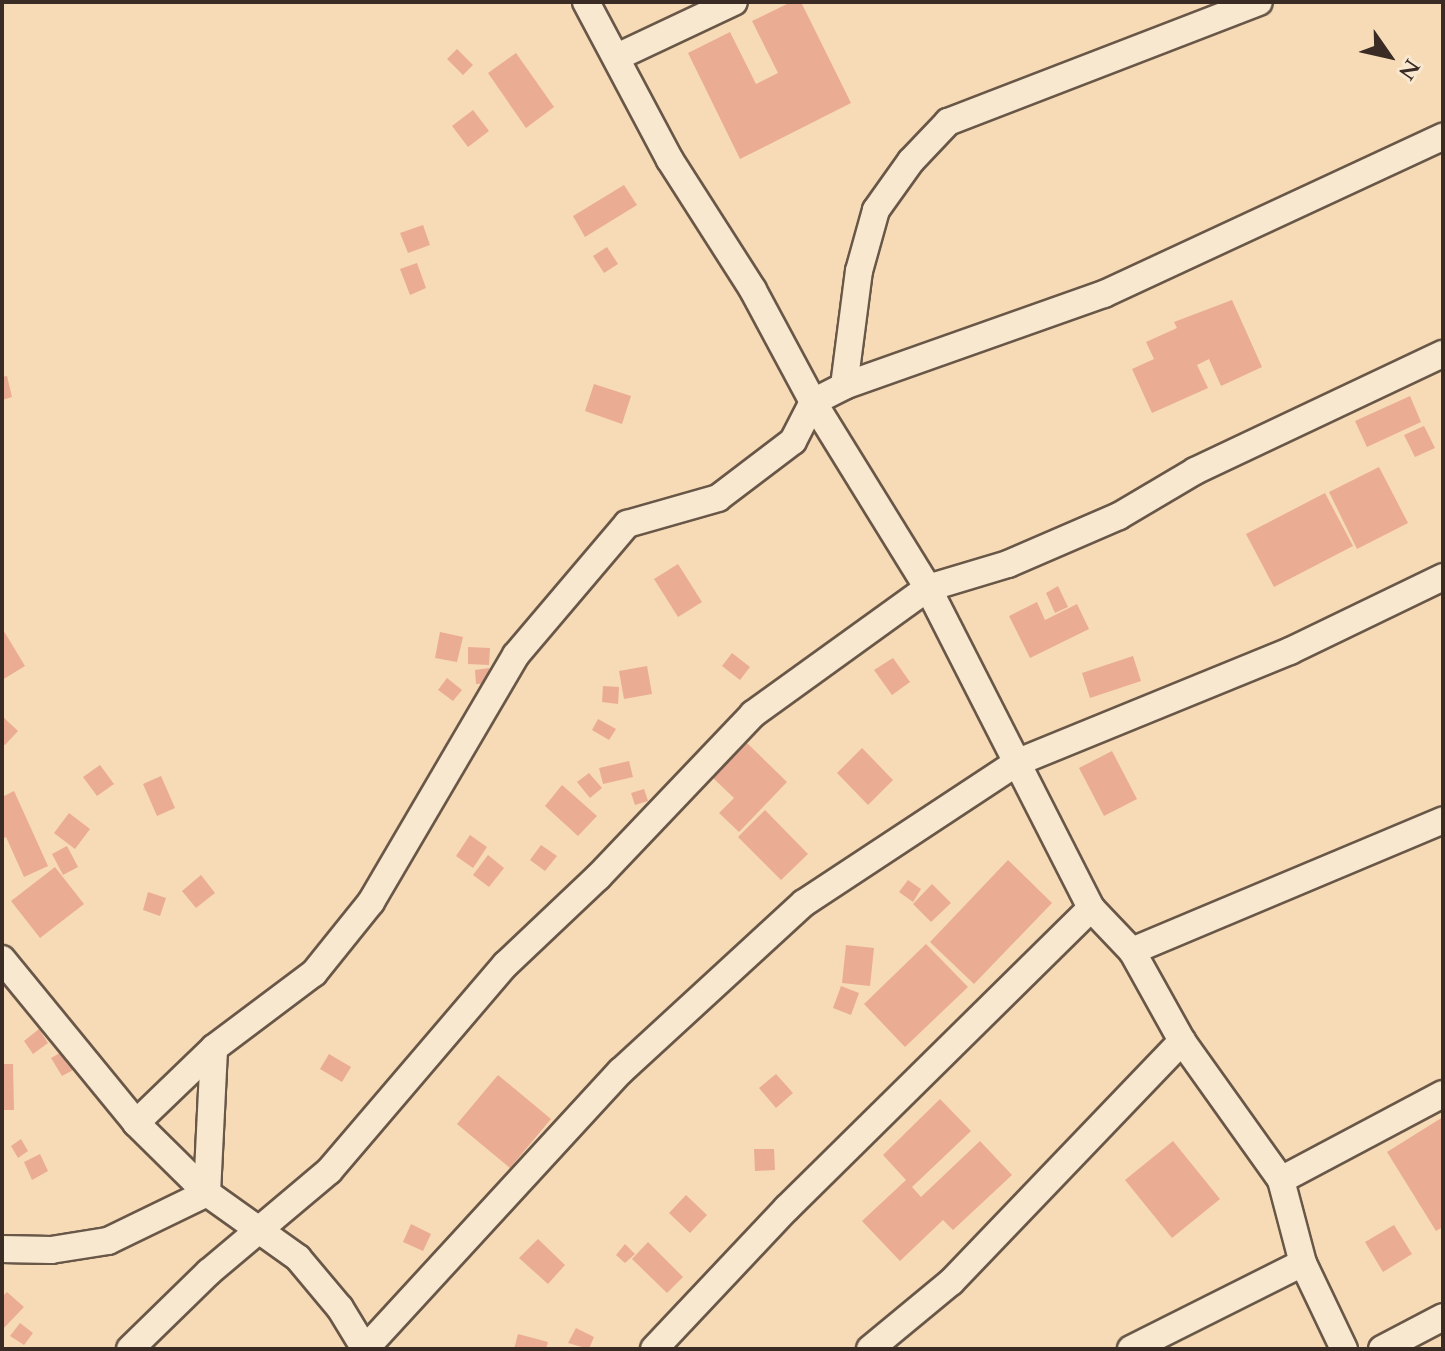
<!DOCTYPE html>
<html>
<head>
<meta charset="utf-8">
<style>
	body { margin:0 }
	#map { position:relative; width:1445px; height:1351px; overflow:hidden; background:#f6dbb6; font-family:Cardo,serif }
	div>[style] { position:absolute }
	.building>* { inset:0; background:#ebac94 }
	.roads { filter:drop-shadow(2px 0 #695748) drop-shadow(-2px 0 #695748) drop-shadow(0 2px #695748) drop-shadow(0 -2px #695748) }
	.minor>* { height:26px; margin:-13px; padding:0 13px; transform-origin:13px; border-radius:13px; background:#f9e8d0 }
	span { translate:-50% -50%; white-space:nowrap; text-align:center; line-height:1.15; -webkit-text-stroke:7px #f9e8d0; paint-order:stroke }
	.frame { position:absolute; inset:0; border:4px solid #3a2b24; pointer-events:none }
	.north { position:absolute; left:1349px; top:16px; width:80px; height:80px; -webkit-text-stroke:6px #f9e8d0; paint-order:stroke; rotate:124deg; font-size:22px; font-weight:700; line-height:32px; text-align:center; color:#3a2b24 }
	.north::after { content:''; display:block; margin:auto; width:28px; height:36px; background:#3a2b24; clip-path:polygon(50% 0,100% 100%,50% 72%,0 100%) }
</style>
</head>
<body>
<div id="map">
	<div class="building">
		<div style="clip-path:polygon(791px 2px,801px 2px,851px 103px,740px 159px,688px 53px,730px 32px,756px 84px,778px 73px,752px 21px)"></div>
		<div style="clip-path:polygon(457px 49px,473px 65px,463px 75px,447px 59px)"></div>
		<div style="clip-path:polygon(516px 53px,554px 107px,526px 128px,488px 73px)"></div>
		<div style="clip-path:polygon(473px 110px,489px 131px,468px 147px,452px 126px)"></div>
		<div style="clip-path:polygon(624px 185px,637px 205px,585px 237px,573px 216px)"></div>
		<div style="clip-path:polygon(423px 225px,430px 245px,408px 253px,400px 233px)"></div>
		<div style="clip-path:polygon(607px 247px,618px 264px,604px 273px,593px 256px)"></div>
		<div style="clip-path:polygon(417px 263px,426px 288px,410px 295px,400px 269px)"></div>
		<div style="clip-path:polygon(1232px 300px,1262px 367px,1221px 386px,1209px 359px,1197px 365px,1208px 388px,1152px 413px,1132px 369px,1154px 359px,1146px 342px,1177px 328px,1174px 322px)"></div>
		<div style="clip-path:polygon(7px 376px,12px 397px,2px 400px,2px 377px)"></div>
		<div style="clip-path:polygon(594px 384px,631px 396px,622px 424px,585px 411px)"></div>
		<div style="clip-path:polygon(1410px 396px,1421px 422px,1367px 447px,1355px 421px)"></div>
		<div style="clip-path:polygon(1424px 426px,1435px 448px,1415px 457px,1404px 435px)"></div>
		<div style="clip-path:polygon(1379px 467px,1408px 523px,1357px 549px,1329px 492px)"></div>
		<div style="clip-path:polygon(1325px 493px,1353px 546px,1274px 587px,1246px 534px)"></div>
		<div style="clip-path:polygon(678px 564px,702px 602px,678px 617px,654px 579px)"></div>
		<div style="clip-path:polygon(1058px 586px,1068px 607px,1055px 613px,1046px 593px)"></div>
		<div style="clip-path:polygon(1037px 602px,1045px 620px,1077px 604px,1089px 629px,1030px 658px,1009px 616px)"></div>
		<div style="clip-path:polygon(2px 628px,25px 666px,2px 680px)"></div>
		<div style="clip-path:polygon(440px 632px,463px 637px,457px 662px,435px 658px)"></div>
		<div style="clip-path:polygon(468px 647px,490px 648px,489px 665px,468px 664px)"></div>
		<div style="clip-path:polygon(732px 653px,750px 667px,740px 680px,722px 666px)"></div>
		<div style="clip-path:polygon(1133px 656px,1141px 681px,1090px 698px,1082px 673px)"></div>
		<div style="clip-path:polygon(893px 658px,910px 682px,892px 695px,874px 670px)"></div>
		<div style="clip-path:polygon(647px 666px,652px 694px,624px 699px,619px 671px)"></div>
		<div style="clip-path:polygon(489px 668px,491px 683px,476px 684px,475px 670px)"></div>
		<div style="clip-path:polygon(447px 678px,462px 690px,453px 701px,438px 690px)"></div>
		<div style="clip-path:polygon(603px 686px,619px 687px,618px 704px,602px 702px)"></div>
		<div style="clip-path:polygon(2px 716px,18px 731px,5px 745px,2px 743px)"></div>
		<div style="clip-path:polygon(598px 719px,616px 729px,609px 740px,592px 730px)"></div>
		<div style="clip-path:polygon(747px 743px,787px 782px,739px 832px,719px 813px,734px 798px,713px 778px)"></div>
		<div style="clip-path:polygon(862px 748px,893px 780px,868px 805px,837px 773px)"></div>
		<div style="clip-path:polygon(1112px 751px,1137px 799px,1104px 816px,1079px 768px)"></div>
		<div style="clip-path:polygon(629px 761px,633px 777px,603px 784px,599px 768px)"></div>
		<div style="clip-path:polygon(100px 765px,114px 784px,97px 796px,83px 777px)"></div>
		<div style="clip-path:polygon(589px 773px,602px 788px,590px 798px,577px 782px)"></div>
		<div style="clip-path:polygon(161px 776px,175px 808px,157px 816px,143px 784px)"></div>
		<div style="clip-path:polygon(562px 785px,597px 816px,578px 836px,545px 806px)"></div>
		<div style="clip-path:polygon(644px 789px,648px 801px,635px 805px,631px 793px)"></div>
		<div style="clip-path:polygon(14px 791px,48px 866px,24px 877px,6px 837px,2px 839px,2px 797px)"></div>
		<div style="clip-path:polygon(765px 810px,808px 854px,781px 880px,738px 837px)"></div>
		<div style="clip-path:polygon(69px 813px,90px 829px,75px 849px,54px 833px)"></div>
		<div style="clip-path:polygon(470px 835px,487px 847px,473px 868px,456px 856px)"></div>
		<div style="clip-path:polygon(541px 845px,557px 856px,545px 871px,530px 860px)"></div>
		<div style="clip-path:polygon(67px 846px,78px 867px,63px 875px,52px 854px)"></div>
		<div style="clip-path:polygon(488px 855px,504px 868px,489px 887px,473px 875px)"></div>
		<div style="clip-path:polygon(1008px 860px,1052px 903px,974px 984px,930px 942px)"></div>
		<div style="clip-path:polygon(55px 867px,84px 904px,40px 938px,11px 901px)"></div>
		<div style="clip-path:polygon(201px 875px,215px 893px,196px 908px,182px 891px)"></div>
		<div style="clip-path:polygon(908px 880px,921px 889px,913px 902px,899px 892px)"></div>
		<div style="clip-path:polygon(932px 884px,951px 903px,931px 922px,913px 904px)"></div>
		<div style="clip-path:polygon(148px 892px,166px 898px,160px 916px,143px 910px)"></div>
		<div style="clip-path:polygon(926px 944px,968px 987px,905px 1047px,864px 1004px)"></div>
		<div style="clip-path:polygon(846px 945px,874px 948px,870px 986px,842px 983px)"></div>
		<div style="clip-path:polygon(841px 986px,859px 993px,851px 1015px,833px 1008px)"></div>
		<div style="clip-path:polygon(39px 1029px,48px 1043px,33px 1054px,24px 1041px)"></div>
		<div style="clip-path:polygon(65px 1050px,75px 1069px,62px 1076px,51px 1058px)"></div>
		<div style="clip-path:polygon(329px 1054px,351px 1067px,342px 1082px,320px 1069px)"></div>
		<div style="clip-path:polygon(2px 1064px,13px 1064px,14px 1110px,2px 1110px)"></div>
		<div style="clip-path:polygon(776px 1074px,793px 1093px,776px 1108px,759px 1088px)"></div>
		<div style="clip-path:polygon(498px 1075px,551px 1119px,510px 1168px,457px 1124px)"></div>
		<div style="clip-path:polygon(940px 1099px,971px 1131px,912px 1187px,921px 1197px,980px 1141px,1012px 1175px,953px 1230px,943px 1220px,900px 1261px,862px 1221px,906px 1180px,883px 1155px)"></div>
		<div style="clip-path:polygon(1443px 1117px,1443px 1227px,1436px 1231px,1387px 1152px)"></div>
		<div style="clip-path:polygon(21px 1139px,28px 1151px,18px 1158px,11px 1146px)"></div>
		<div style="clip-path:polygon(1173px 1141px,1220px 1199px,1172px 1238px,1125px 1180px)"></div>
		<div style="clip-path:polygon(754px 1149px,774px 1149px,775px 1170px,755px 1171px)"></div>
		<div style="clip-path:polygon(40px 1154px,48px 1171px,32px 1180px,24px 1162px)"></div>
		<div style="clip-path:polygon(686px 1195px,707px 1215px,690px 1233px,669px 1213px)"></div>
		<div style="clip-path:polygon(411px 1224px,431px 1234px,423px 1251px,403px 1242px)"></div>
		<div style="clip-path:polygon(1394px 1225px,1412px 1254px,1383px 1272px,1365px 1242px)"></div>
		<div style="clip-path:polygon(538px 1239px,565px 1265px,548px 1284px,519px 1258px)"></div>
		<div style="clip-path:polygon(648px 1242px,683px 1277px,667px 1293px,632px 1259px)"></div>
		<div style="clip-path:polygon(625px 1244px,635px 1254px,625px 1263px,616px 1255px)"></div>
		<div style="clip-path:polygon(7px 1292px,24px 1307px,2px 1330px,2px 1297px)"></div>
		<div style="clip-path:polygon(20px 1323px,33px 1333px,24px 1345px,10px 1336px)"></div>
		<div style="clip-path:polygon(576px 1328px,594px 1337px,589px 1349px,568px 1343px)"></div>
		<div style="clip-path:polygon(518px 1334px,548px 1342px,546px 1349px,514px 1349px)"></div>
	</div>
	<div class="roads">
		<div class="minor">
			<div style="left:586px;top:2px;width:179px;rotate:62deg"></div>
			<div style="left:670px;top:160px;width:154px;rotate:57.4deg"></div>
			<div style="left:753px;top:290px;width:127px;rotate:61.8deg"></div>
			<div style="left:813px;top:402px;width:219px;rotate:58.3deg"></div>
			<div style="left:928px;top:588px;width:359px;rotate:63deg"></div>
			<div style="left:1091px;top:908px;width:59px;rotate:46.4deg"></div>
			<div style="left:1132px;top:951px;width:103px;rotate:60.9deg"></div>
			<div style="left:1182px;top:1041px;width:171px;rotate:54.5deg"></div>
			<div style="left:1281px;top:1180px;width:86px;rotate:75.2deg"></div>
			<div style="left:1303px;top:1263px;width:95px;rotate:64.5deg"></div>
			<div style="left:617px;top:57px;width:129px;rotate:-25.2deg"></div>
			<div style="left:844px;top:386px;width:116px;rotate:-82.6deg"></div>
			<div style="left:859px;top:271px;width:63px;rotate:-74.4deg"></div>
			<div style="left:876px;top:210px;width:60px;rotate:-54.5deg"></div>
			<div style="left:911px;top:161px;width:54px;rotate:-46.5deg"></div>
			<div style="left:948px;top:122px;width:333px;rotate:-21.1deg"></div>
			<div style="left:1132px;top:951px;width:337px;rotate:-22.8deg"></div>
			<div style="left:2px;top:959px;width:212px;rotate:50.7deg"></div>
			<div style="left:136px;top:1123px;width:100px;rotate:44.6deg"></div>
			<div style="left:207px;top:1193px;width:112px;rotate:35.5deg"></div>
			<div style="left:298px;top:1258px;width:65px;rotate:50deg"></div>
			<div style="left:340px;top:1308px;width:48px;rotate:58.6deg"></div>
			<div style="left:136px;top:1123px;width:108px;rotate:-43.9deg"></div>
			<div style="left:214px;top:1048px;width:125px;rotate:-36.9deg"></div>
			<div style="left:314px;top:973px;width:91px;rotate:-51.2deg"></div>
			<div style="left:371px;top:902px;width:286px;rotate:-59.6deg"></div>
			<div style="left:516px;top:655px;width:172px;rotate:-49.7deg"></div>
			<div style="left:627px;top:524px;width:95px;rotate:-15.9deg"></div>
			<div style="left:718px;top:498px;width:94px;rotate:-37.2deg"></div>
			<div style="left:793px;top:441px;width:44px;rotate:-62.9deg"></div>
			<div style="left:813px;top:402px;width:35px;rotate:-27deg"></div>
			<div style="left:844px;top:386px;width:276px;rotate:-19.5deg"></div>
			<div style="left:1104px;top:294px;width:374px;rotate:-24.9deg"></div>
			<div style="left:1281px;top:1180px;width:183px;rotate:-28deg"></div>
			<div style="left:2px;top:1249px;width:49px;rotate:1.2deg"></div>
			<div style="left:51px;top:1250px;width:58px;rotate:-9deg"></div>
			<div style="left:108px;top:1241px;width:110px;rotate:-25.9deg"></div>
			<div style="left:207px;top:1193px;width:145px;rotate:-87.2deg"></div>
			<div style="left:130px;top:1349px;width:110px;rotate:-44.3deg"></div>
			<div style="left:209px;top:1272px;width:157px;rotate:-40.1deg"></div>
			<div style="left:329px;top:1171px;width:272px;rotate:-49.5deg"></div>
			<div style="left:506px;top:964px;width:127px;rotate:-43.4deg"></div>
			<div style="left:598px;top:877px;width:225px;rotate:-46.4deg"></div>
			<div style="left:753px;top:714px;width:216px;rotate:-35.8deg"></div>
			<div style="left:928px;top:588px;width:84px;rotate:-16.7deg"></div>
			<div style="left:1008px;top:564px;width:121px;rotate:-23.4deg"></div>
			<div style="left:1119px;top:516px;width:88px;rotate:-30.6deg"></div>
			<div style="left:1195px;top:471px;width:274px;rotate:-25.3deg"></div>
			<div style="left:365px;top:1349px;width:378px;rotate:-47.4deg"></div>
			<div style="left:621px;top:1071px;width:248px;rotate:-42.6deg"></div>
			<div style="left:804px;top:903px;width:256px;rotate:-33.4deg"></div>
			<div style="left:1018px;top:762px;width:294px;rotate:-22.2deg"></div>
			<div style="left:1290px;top:651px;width:170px;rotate:-25.8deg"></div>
			<div style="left:654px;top:1349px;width:194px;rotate:-46.7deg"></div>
			<div style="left:787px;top:1208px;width:427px;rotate:-44.6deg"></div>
			<div style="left:870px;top:1349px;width:105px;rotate:-39.6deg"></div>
			<div style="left:951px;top:1282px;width:334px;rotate:-46.2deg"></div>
			<div style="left:1131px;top:1349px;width:192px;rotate:-26.6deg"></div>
			<div style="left:1382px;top:1349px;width:69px;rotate:-27.7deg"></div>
		</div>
	</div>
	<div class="frame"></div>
	<div class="north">N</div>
</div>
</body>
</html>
